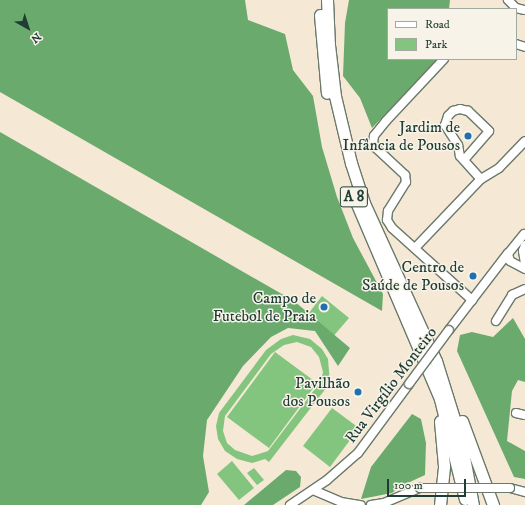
<!DOCTYPE html>
<html>
<head>
<meta charset="utf-8">
<style>
	body { margin:0 }
	#map { position:relative; width:525px; height:505px; overflow:hidden; background:#f5e9d5; font-family:"IM FELL DW Pica",serif }
	div>[style] { position:absolute }
	.green>* { inset:0; background:#83c57e }
	.forest>* { inset:0; background:#6aaa6d }
	.roads { filter:drop-shadow(1px 0 #6a796c) drop-shadow(-1px 0 #6a796c) drop-shadow(0 1px #6a796c) drop-shadow(0 -1px #6a796c) }
	.minor>* { height:8px; margin:-4px; padding:0 4px; transform-origin:4px; border-radius:4px; background:#fff }
	.highway>* { height:11px; margin:-5.5px; padding:0 5.5px; transform-origin:5.5px; border-radius:5.5px; background:#fff }
	.bridges { filter:drop-shadow(1px 0 #6a796c) drop-shadow(-1px 0 #6a796c) drop-shadow(0 1px #6a796c) drop-shadow(0 -1px #6a796c) }
	.minor-bridge>* { height:8px; margin:-4px; padding:0 4px; transform-origin:4px; border-radius:4px; background:#fff }
	.dots>* { width:11px; height:11px; translate:-50% -50%; box-sizing:border-box; border:2px solid #f7f3e8; border-radius:50% }
	span { translate:-50% -50%; white-space:nowrap; text-align:center; line-height:1.15; -webkit-text-stroke:3px #f7f3e8; paint-order:stroke }
	.shield-label span { padding:1px 3px; background:#f7f3e8; border:1px solid; border-radius:3px; -webkit-text-stroke-width:0 }
	.shield-label { font-size:15px; color:#1f3d34; font-weight:700 }
	.poi-label { font-size:16px; color:#1f3d34 }
	.right { translate:-100% -50%; text-align:right }
	.street-label { font-size:16px; color:#1f3d34 }
	.legend { position:absolute; left:387px; top:8px; width:130px; height:52px; box-sizing:border-box; background:#f7f3e8; border:1px solid #a1aaa0; margin:0; padding:5px 7px; list-style:none; font-size:12px; color:#1f3d34 }
	.legend li { display:flex; align-items:center; gap:8px; height:20px }
	.legend b { width:20px; border:1px solid #a1aaa0 }
	.north { position:absolute; left:8px; top:8px; width:40px; height:40px; -webkit-text-stroke:3px #f7f3e8; paint-order:stroke; rotate:141deg; font-size:11px; font-weight:700; line-height:16px; text-align:center; color:#1f3d34 }
	.north::after { content:''; display:block; margin:auto; width:14px; height:18px; background:#1f3d34; clip-path:polygon(50% 0,100% 100%,50% 72%,0 100%) }
	.scale { position:absolute; left:387px; top:479px; width:79px; height:18px; box-sizing:border-box; border:2px solid #1f3d34; border-top:0; padding-left:5px; font-size:12px; line-height:14px; white-space:nowrap; color:#1f3d34; -webkit-text-stroke:3px #f7f3e8; paint-order:stroke }
</style>
</head>
<body>
<div id="map">
	<div class="green">
		<div style="clip-path:polygon(322px 296px,349px 318px,331px 339px,305px 318px)"></div>
		<div style="clip-path:polygon(evenodd,293px 335px,310px 339px,322px 349px,328px 359px,330px 383px,269px 462px,265px 459px,252px 463px,237px 459px,225px 451px,218px 439px,216px 426px,219px 413px,266px 350px,281px 339px,293px 335px,297px 342px,311px 347px,319px 357px,323px 372px,321px 381px,268px 451px,252px 456px,235px 450px,227px 443px,223px 431px,225px 416px,271px 354px,284px 345px,297px 342px)"></div>
		<div style="clip-path:polygon(275px 352px,317px 383px,269px 448px,227px 417px)"></div>
		<div style="clip-path:polygon(332px 408px,359px 428px,330px 467px,303px 446px)"></div>
		<div style="clip-path:polygon(232px 461px,254px 488px,239px 500px,217px 474px)"></div>
		<div style="clip-path:polygon(254px 468px,264px 480px,257px 485px,247px 473px)"></div>
	</div>
	<div class="forest">
		<div style="clip-path:polygon(0 0,245px 0,248px 20px,285px 34px,293px 70px,313px 96px,322px 147px,337px 197px,353px 238px,383px 294px,382px 311px,0 92px)"></div>
		<div style="clip-path:polygon(349px 0,450px 0,449px 9px,388px 9px,388px 59px,439px 59px,372px 128px,360px 98px,343px 76px,345px 23px)"></div>
		<div style="clip-path:polygon(0 132px,294px 301px,350px 348px,338px 366px,315px 331px,288px 328px,271px 337px,243px 366px,207px 420px,203px 456px,209px 492px,201px 505px,0 505px)"></div>
		<div style="clip-path:polygon(513px 318px,525px 339px,525px 382px,518px 380px,512px 391px,507px 441px,525px 451px,525px 479px,514px 477px,457px 351px,460px 335px,472px 332px,493px 337px)"></div>
		<div style="clip-path:polygon(412px 414px,421px 419px,426px 443px,425px 475px,401px 486px,392px 493px,361px 499px,371px 467px)"></div>
		<div style="clip-path:polygon(286px 470px,296px 471px,301px 477px,300px 487px,273px 505px,244px 505px)"></div>
	</div>
	<div class="roads">
		<div class="minor">
			<div style="left:508px;top:0;width:11px;rotate:45deg"></div>
			<div style="left:516px;top:8px;width:9px;rotate:13deg"></div>
			<div style="left:516px;top:44px;width:9px;rotate:18deg"></div>
			<div style="left:444px;top:59px;width:85px;rotate:133.1deg"></div>
			<div style="left:386px;top:121px;width:19px;rotate:129deg"></div>
			<div style="left:374px;top:136px;width:7px;rotate:98deg"></div>
			<div style="left:373px;top:143px;width:6px;rotate:59deg"></div>
			<div style="left:376px;top:148px;width:40px;rotate:43deg"></div>
			<div style="left:405px;top:175px;width:7px;rotate:82deg"></div>
			<div style="left:406px;top:182px;width:34px;rotate:122deg"></div>
			<div style="left:388px;top:211px;width:9px;rotate:96deg"></div>
			<div style="left:387px;top:220px;width:9px;rotate:58deg"></div>
			<div style="left:392px;top:228px;width:108px;rotate:42deg"></div>
			<div style="left:464px;top:160px;width:38px;rotate:-49deg"></div>
			<div style="left:489px;top:131px;width:29px;rotate:-136deg"></div>
			<div style="left:468px;top:111px;width:8px;rotate:-166deg"></div>
			<div style="left:460px;top:109px;width:7px;rotate:164deg"></div>
			<div style="left:453px;top:111px;width:7px;rotate:135deg"></div>
			<div style="left:448px;top:116px;width:9px;rotate:108deg"></div>
			<div style="left:445px;top:125px;width:24px;rotate:57deg"></div>
			<div style="left:458px;top:145px;width:11px;rotate:80deg"></div>
			<div style="left:460px;top:156px;width:31px;rotate:48deg"></div>
			<div style="left:524px;top:234px;width:26px;rotate:129deg"></div>
			<div style="left:508px;top:254px;width:7px;rotate:74deg"></div>
			<div style="left:510px;top:261px;width:17px;rotate:28deg"></div>
			<div style="left:525px;top:245px;width:6px;rotate:108deg"></div>
			<div style="left:523px;top:251px;width:12px;rotate:81deg"></div>
			<div style="left:415px;top:248px;width:95px;rotate:-46.3deg"></div>
			<div style="left:481px;top:179px;width:21px;rotate:-31deg"></div>
			<div style="left:499px;top:168px;width:37px;rotate:-46deg"></div>
			<div style="left:496px;top:321px;width:31px;rotate:-58deg"></div>
			<div style="left:512px;top:295px;width:14px;rotate:-25deg"></div>
			<div style="left:449px;top:330px;width:97px;rotate:-52.5deg"></div>
			<div style="left:516px;top:413px;width:9px;rotate:13deg"></div>
			<div style="left:510px;top:488px;width:16px;rotate:15deg"></div>
			<div style="left:313px;top:490px;width:30px;rotate:23deg"></div>
			<div style="left:341px;top:502px;width:20px;rotate:9deg"></div>
			<div style="left:290px;top:505px;width:45px;rotate:-34deg"></div>
			<div style="left:327px;top:480px;width:41px;rotate:-41.1deg"></div>
			<div style="left:358px;top:453px;width:86px;rotate:-53.5deg"></div>
			<div style="left:371px;top:505px;width:13px;rotate:-9deg"></div>
			<div style="left:384px;top:503px;width:39px;rotate:-23deg"></div>
		</div>
		<div class="highway">
			<div style="left:327px;top:0;width:45px;rotate:87.5deg"></div>
			<div style="left:329px;top:45px;width:51px;rotate:83.3deg"></div>
			<div style="left:335px;top:96px;width:69px;rotate:76.6deg"></div>
			<div style="left:351px;top:163px;width:42px;rotate:72deg"></div>
			<div style="left:364px;top:203px;width:174px;rotate:65.5deg"></div>
			<div style="left:436px;top:361px;width:84px;rotate:72.6deg"></div>
			<div style="left:461px;top:441px;width:65px;rotate:79.4deg"></div>
			<div style="left:320px;top:15px;width:78px;rotate:84.9deg"></div>
			<div style="left:357px;top:204px;width:212px;rotate:66.9deg"></div>
			<div style="left:440px;top:399px;width:103px;rotate:76deg"></div>
			<div style="left:462px;top:421px;width:90px;rotate:69.7deg"></div>
			<div style="left:440px;top:505px;width:39px;rotate:-84deg"></div>
			<div style="left:444px;top:466px;width:45px;rotate:-95.1deg"></div>
		</div>
	</div>
	<div class="bridges">
		<div class="minor-bridge">
			<div style="left:409px;top:384px;width:67px;rotate:-53.5deg"></div>
			<div style="left:420px;top:488px;width:90px"></div>
		</div>
	</div>
	<div class="dots">
		<div style="left:468px;top:136px;background:#1f6fb2"></div>
		<div style="left:473px;top:276px;background:#1f6fb2"></div>
		<div style="left:324px;top:307px;background:#1f6fb2"></div>
		<div style="left:358px;top:392px;background:#1f6fb2"></div>
	</div>
	<div class="shield-label">
		<span style="left:354px;top:197px">A 8</span>
	</div>
	<div class="poi-label">
		<span class="right" style="left:460px;top:136px">Jardim de<br>Infância de Pousos</span>
		<span class="right" style="left:464px;top:276px">Centro de<br>Saúde de Pousos</span>
		<span class="right" style="left:316px;top:307px">Campo de<br>Futebol de Praia</span>
		<span class="right" style="left:350px;top:392px">Pavilhão<br>dos Pousos</span>
	</div>
	<div class="street-label">
		<span style="left:391px;top:385px;rotate:-53deg">Rua Virgílio Monteiro</span>
	</div>
	<ul class="legend">
	<li><b style="height:5px;background:#fff"></b>Road</li>
	<li><b style="height:11px;background:#83c57e"></b>Park</li>
	</ul>
	<div class="north">N</div>
	<div class="scale">100 m</div>
</div>
</body>
</html>
